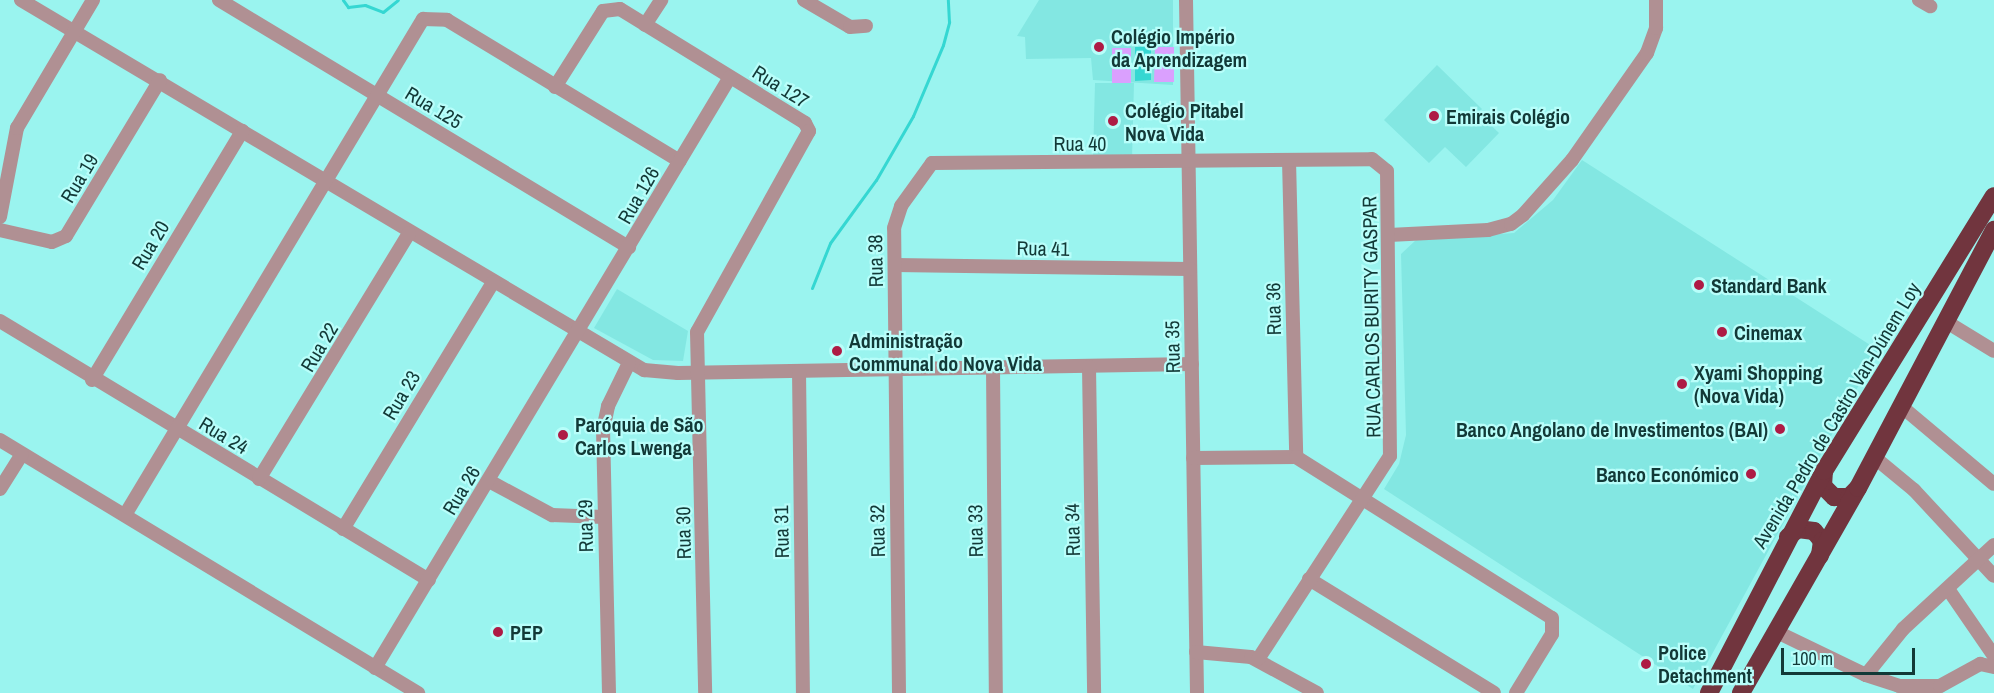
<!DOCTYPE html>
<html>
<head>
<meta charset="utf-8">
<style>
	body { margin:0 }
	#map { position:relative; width:1994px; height:693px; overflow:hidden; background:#9af4ef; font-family:"Archivo Narrow",sans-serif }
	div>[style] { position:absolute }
	.built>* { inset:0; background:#83e7e2 }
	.green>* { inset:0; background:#daa0fe }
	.water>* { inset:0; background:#35d7d2 }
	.stream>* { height:3px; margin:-1.5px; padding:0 1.5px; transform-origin:1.5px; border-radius:1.5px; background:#35d7d2 }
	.minor>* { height:14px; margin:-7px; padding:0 7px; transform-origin:7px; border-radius:7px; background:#b09093 }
	.highway>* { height:18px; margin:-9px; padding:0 9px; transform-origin:9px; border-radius:9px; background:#71353e }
	.dots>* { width:16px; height:16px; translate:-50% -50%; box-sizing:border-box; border:3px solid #b8fefa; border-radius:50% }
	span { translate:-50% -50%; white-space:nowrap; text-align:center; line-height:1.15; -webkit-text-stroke:4.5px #b8fefa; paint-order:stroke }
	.poi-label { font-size:20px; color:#123937; font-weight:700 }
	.left { translate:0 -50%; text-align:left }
	.right { translate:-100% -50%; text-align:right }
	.street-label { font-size:20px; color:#123937 }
	.scale { position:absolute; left:1781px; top:648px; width:134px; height:27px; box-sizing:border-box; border:3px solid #123937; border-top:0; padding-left:8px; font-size:18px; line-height:21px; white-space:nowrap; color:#123937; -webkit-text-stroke:4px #b8fefa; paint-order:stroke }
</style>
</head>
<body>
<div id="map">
	<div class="built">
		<div style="clip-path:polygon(1039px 0,1173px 0,1173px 85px,1093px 80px,1091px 58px,1026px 59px,1025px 37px,1017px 36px)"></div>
		<div style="clip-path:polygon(1437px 65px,1482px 109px,1478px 113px,1499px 133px,1466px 167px,1445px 147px,1429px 163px,1384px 120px)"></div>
		<div style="clip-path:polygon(1095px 83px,1134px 83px,1132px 159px,1093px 158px)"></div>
		<div style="clip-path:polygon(1582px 160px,1878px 350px,1693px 689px,1384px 489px,1399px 464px,1406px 435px,1401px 254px,1416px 240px,1514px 233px,1553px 200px)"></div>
		<div style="clip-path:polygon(617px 289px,688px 331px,683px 361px,653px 360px,594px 328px)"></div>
	</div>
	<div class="green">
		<div style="clip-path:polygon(1155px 47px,1174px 47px,1174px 82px,1154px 82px)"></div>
		<div style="clip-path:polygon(1112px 48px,1131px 48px,1131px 83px,1112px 83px)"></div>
	</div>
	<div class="water">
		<div style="clip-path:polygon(1135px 47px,1151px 47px,1151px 80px,1135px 81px)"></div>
	</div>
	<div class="stream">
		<div style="left:343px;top:0;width:9px;rotate:54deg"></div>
		<div style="left:348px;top:7px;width:17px;rotate:-7deg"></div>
		<div style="left:365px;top:5px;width:19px;rotate:21deg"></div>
		<div style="left:383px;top:12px;width:19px;rotate:-39deg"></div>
		<div style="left:812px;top:288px;width:48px;rotate:-68.2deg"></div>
		<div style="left:830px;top:243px;width:78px;rotate:-53.9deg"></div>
		<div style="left:876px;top:180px;width:74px;rotate:-60deg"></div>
		<div style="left:913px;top:116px;width:77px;rotate:-67.1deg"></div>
		<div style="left:943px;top:45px;width:24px;rotate:-75deg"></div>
		<div style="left:949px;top:22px;width:22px;rotate:-93deg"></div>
	</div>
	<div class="minor">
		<div style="left:21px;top:0;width:725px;rotate:30.71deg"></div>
		<div style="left:644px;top:370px;width:34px;rotate:5deg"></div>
		<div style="left:678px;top:373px;width:514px;rotate:-1deg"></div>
		<div style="left:219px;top:0;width:479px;rotate:31.1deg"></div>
		<div style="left:804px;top:0;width:53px;rotate:30.4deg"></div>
		<div style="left:850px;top:27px;width:16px;rotate:-4deg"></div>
		<div style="left:1186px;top:0;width:693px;rotate:89.09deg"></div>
		<div style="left:1919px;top:0;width:13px;rotate:29deg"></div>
		<div style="left:645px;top:25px;width:30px;rotate:-57deg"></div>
		<div style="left:555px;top:87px;width:90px;rotate:-57.7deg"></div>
		<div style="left:603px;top:11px;width:17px;rotate:-7deg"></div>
		<div style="left:620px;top:9px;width:217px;rotate:31.6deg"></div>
		<div style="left:805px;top:123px;width:9px;rotate:63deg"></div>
		<div style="left:809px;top:131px;width:230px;rotate:119.1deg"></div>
		<div style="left:697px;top:332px;width:361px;rotate:88.7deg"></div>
		<div style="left:1289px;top:160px;width:297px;rotate:88.6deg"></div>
		<div style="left:0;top:217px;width:91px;rotate:-79.2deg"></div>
		<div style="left:17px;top:128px;width:149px;rotate:-59.3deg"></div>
		<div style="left:0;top:230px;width:53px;rotate:13deg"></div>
		<div style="left:52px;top:242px;width:15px;rotate:-23deg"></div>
		<div style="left:66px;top:236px;width:182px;rotate:-58.9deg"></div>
		<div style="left:1389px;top:235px;width:99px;rotate:-2.9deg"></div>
		<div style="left:1488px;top:230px;width:24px;rotate:-15deg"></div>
		<div style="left:1511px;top:224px;width:15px;rotate:-37deg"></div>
		<div style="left:1523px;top:215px;width:74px;rotate:-48.3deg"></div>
		<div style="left:1572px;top:160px;width:131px;rotate:-55deg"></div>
		<div style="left:1647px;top:53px;width:27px;rotate:-70deg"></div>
		<div style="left:1656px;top:28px;width:28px;rotate:-90deg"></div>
		<div style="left:895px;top:265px;width:295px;rotate:0.8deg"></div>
		<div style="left:0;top:321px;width:501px;rotate:31.12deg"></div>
		<div style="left:1945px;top:321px;width:57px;rotate:31.5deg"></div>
		<div style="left:1089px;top:367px;width:326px;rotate:89.1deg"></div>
		<div style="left:993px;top:368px;width:325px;rotate:89.5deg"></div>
		<div style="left:799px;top:371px;width:322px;rotate:89.3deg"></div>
		<div style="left:92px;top:380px;width:291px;rotate:-58.9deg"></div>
		<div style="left:1901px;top:406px;width:121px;rotate:40deg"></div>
		<div style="left:0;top:440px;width:489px;rotate:31.2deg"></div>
		<div style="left:1874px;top:457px;width:52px;rotate:39.5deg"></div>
		<div style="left:1914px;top:490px;width:117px;rotate:47.1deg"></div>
		<div style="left:1193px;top:458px;width:103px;rotate:-0.6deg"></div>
		<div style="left:1296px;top:457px;width:302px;rotate:32.2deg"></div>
		<div style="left:1552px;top:618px;width:16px;rotate:90deg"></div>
		<div style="left:1552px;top:634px;width:69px;rotate:121.4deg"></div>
		<div style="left:259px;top:479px;width:288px;rotate:-58.6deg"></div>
		<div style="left:489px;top:481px;width:72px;rotate:28.4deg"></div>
		<div style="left:552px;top:515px;width:52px;rotate:2.2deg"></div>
		<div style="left:0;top:489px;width:41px;rotate:-57.8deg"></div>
		<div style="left:125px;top:515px;width:579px;rotate:-59deg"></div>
		<div style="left:423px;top:19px;width:24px;rotate:2deg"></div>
		<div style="left:447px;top:20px;width:272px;rotate:31.2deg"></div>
		<div style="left:343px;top:529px;width:289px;rotate:-58.7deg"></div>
		<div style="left:1309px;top:579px;width:217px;rotate:31.6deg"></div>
		<div style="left:1948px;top:589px;width:81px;rotate:55.5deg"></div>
		<div style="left:1777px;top:632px;width:99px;rotate:25.8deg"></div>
		<div style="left:1866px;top:675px;width:35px;rotate:18deg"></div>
		<div style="left:1899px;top:686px;width:41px"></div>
		<div style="left:1940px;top:686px;width:46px;rotate:-28.8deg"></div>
		<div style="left:1980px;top:664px;width:14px;rotate:12deg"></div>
		<div style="left:1196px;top:652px;width:55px;rotate:5.2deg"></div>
		<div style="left:1251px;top:657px;width:75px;rotate:28.6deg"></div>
		<div style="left:375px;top:668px;width:689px;rotate:-59.01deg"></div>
		<div style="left:1866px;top:675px;width:59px;rotate:-51.2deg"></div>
		<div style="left:1903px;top:629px;width:124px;rotate:-42.7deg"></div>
		<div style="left:609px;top:693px;width:263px;rotate:-91.3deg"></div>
		<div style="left:603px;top:430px;width:25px;rotate:-78deg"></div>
		<div style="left:608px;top:406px;width:48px;rotate:-64deg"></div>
		<div style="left:899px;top:693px;width:465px;rotate:-90.6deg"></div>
		<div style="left:894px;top:228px;width:23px;rotate:-72deg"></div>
		<div style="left:901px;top:206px;width:53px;rotate:-54.2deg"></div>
		<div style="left:932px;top:163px;width:440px;rotate:-0.5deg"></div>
		<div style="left:1372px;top:159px;width:19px;rotate:39deg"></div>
		<div style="left:1387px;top:171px;width:285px;rotate:89.4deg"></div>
		<div style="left:1390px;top:456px;width:242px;rotate:123deg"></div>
	</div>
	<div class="highway">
		<div style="left:1824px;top:471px;width:15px;rotate:94deg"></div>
		<div style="left:1823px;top:486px;width:16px;rotate:45deg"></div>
		<div style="left:1834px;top:497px;width:15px"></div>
		<div style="left:1849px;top:497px;width:11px;rotate:-45deg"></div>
		<div style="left:1788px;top:537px;width:13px;rotate:-39deg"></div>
		<div style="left:1798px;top:529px;width:16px;rotate:7deg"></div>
		<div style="left:1814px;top:531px;width:13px;rotate:51deg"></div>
		<div style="left:1822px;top:541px;width:15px;rotate:98deg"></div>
		<div style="left:1709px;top:693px;width:250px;rotate:-62.6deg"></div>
		<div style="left:1824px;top:471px;width:323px;rotate:-58.3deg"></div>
		<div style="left:1741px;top:693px;width:236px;rotate:-60.3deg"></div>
		<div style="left:1858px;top:488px;width:292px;rotate:-62.2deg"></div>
	</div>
	<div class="dots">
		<div style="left:1099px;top:47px;background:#ae1b45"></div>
		<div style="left:1434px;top:116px;background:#ae1b45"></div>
		<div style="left:1113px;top:121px;background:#ae1b45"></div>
		<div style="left:1699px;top:285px;background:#ae1b45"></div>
		<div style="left:1722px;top:332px;background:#ae1b45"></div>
		<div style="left:837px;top:351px;background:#ae1b45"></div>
		<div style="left:1682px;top:384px;background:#ae1b45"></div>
		<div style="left:1780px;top:429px;background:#ae1b45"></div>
		<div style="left:563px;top:435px;background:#ae1b45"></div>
		<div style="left:1751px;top:474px;background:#ae1b45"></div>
		<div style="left:498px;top:632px;background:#ae1b45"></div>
		<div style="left:1646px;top:664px;background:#ae1b45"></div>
	</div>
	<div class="poi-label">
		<span class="left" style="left:1111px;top:48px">Colégio Império<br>da Aprendizagem</span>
		<span class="left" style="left:1125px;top:122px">Colégio Pitabel<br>Nova Vida</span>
		<span class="left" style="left:1446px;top:116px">Emirais Colégio</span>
		<span class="left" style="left:1711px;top:285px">Standard Bank</span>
		<span class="left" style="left:1734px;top:332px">Cinemax</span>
		<span class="left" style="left:849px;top:352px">Administração<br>Communal do Nova Vida</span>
		<span class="left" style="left:1694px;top:384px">Xyami Shopping<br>(Nova Vida)</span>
		<span class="left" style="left:575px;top:436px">Paróquia de São<br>Carlos Lwenga</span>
		<span class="right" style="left:1768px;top:429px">Banco Angolano de Investimentos (BAI)</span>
		<span class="right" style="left:1739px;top:474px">Banco Económico</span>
		<span class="left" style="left:510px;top:632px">PEP</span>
		<span class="left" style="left:1658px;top:664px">Police<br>Detachment</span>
	</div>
	<div class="street-label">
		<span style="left:781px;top:86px;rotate:32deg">Rua 127</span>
		<span style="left:434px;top:107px;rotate:31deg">Rua 125</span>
		<span style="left:1080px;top:143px">Rua 40</span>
		<span style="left:79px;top:178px;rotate:-59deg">Rua 19</span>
		<span style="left:638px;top:195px;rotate:-60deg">Rua 126</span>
		<span style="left:150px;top:245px;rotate:-59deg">Rua 20</span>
		<span style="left:1043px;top:248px;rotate:1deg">Rua 41</span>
		<span style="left:875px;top:261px;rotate:-91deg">Rua 38</span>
		<span style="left:1273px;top:309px;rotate:-91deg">Rua 36</span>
		<span style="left:1371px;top:317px;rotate:-91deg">RUA CARLOS BURITY GASPAR</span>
		<span style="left:319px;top:347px;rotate:-59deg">Rua 22</span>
		<span style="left:1172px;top:347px;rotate:-91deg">Rua 35</span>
		<span style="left:401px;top:395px;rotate:-59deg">Rua 23</span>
		<span style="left:1836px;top:415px;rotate:-59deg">Avenida Pedro de Castro Van-Dúnem Loy</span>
		<span style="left:224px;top:435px;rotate:31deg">Rua 24</span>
		<span style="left:461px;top:490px;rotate:-59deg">Rua 26</span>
		<span style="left:585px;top:526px;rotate:-91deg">Rua 29</span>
		<span style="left:1072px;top:530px;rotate:-91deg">Rua 34</span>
		<span style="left:877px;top:531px;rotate:-91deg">Rua 32</span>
		<span style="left:975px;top:531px;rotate:-91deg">Rua 33</span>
		<span style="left:781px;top:532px;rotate:-91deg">Rua 31</span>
		<span style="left:683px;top:533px;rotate:-91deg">Rua 30</span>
	</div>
	<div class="scale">100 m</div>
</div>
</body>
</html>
